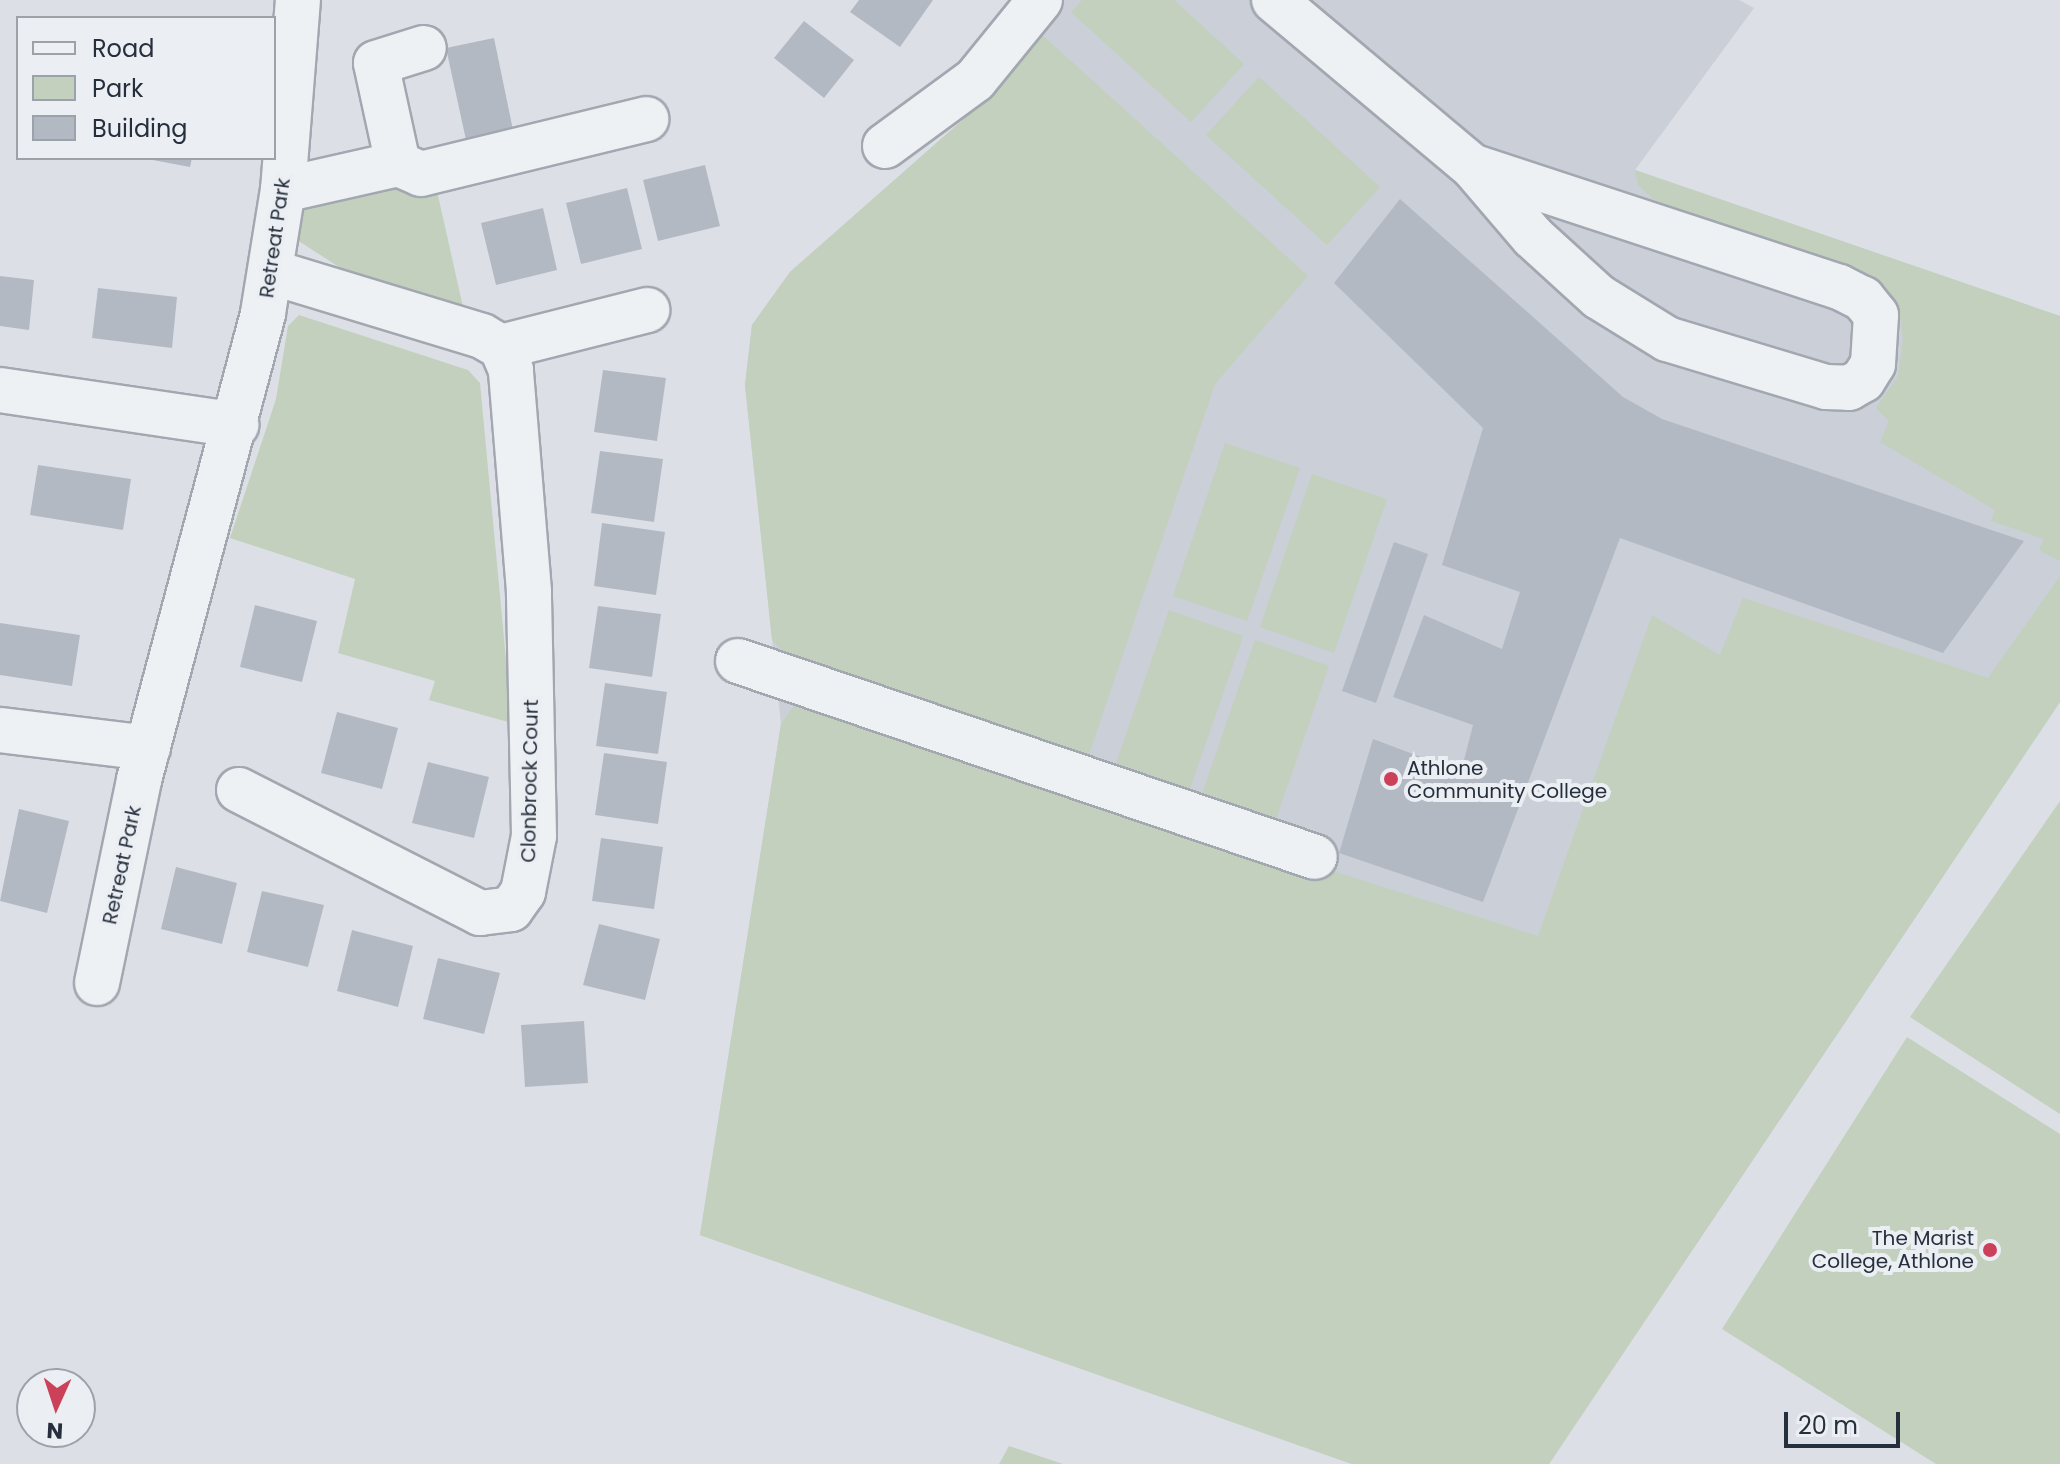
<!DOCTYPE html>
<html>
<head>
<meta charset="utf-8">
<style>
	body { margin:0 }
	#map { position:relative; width:2060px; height:1464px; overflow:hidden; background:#dce0e6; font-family:Poppins,sans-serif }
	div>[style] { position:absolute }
	.built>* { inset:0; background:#cacfd8 }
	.green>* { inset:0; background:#c2d0bd }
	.building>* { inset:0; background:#b3b9c3 }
	.roads { filter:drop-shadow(2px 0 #a2a7b0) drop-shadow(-2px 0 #a2a7b0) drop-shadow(0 2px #a2a7b0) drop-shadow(0 -2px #a2a7b0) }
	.minor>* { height:44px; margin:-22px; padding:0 22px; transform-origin:22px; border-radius:22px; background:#eef1f4 }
	.dots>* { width:22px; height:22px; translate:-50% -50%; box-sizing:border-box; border:4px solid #ebeff4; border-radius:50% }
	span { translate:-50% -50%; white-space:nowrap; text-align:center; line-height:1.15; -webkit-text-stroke:8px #ebeff4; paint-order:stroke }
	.street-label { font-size:20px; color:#262f3c }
	.poi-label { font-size:20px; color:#262f3c }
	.left { translate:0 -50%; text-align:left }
	.right { translate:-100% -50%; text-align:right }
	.legend { position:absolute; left:16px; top:16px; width:260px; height:144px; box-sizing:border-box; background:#ebeff4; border:2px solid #9ca2aa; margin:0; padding:10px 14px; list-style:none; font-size:24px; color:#262f3c }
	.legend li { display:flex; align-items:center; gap:16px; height:40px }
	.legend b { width:40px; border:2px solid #9ca2aa }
	.north { position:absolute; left:16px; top:1368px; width:80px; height:80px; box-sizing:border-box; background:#ebeff4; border:2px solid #9ca2aa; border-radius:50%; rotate:183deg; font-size:22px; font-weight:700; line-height:32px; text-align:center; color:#262f3c }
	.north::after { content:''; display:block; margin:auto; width:28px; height:36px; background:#cb4159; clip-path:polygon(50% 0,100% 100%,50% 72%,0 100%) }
	.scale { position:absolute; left:1784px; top:1412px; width:116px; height:36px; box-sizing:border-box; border:4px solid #262f3c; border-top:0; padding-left:10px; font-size:24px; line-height:28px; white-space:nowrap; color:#262f3c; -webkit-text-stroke:6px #ebeff4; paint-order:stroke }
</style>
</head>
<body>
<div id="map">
	<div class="built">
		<div style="clip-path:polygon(1064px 0,1739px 0,1754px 8px,1635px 170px,2060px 316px,2060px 702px,1549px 1464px,1352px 1464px,700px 1235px,781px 724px,745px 385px,752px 325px,790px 272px,983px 102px)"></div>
	</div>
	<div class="green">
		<div style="clip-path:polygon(1082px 0,1174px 0,1244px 64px,1191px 122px,1071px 12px)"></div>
		<div style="clip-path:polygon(1039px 32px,1308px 276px,1215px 384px,1085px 766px,798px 666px,772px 640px,745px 385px,752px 325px,790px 272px,983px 102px)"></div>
		<div style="clip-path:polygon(1259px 77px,1380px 187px,1327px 245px,1206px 135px)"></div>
		<div style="clip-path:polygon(1635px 170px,2060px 316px,2060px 561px,2039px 550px,2044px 539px,1991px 521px,1995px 510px,1880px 442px,1889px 421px,1876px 408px,1898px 376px,1903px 340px,1901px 321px,1875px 285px,1653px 199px,1638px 185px)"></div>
		<div style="clip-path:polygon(435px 182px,463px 307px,339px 267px,294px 238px,301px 196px)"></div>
		<div style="clip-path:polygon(299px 315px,468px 370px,480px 383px,512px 723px,429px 700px,435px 681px,338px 653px,355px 579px,230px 538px,276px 399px,288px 326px)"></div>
		<div style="clip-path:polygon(1225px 443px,1300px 468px,1247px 621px,1173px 596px)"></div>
		<div style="clip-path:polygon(1312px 474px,1387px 499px,1334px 653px,1260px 627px)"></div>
		<div style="clip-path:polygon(2060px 576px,2060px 702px,1549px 1464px,1352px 1464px,700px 1235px,781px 724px,797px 701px,1538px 936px,1652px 615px,1720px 655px,1743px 598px,1988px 678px)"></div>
		<div style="clip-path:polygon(1169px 610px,1243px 636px,1190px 789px,1116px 763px)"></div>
		<div style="clip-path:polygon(1255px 640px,1329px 666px,1276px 819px,1202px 794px)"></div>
		<div style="clip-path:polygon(2060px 801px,2060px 1114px,1910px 1017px)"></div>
		<div style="clip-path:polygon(1907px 1037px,2060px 1134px,2060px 1464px,1936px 1464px,1722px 1329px)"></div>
		<div style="clip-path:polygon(1009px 1446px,1063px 1464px,999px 1464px)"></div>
	</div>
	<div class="building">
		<div style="clip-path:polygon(859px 0,933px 0,900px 47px,850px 12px)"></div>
		<div style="clip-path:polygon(804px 21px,854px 60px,824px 98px,774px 58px)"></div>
		<div style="clip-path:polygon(494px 38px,513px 130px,466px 140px,446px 48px)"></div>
		<div style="clip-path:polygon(142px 158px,192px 158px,190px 167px)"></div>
		<div style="clip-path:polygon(705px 165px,720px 226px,658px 241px,643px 180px)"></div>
		<div style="clip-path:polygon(627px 188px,642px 249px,581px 264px,566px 203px)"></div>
		<div style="clip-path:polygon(1400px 199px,1623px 397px,1662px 419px,2024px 541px,1943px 653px,1620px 538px,1483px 902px,1339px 853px,1373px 739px,1461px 772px,1473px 725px,1393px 697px,1424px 615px,1502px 649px,1520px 592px,1442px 565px,1483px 428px,1334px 283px)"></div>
		<div style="clip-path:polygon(543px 208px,557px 270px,496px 285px,481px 223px)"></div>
		<div style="clip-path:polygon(0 276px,34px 280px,29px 330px,0 326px)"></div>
		<div style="clip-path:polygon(98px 288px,177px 297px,172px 348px,92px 338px)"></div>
		<div style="clip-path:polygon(603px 370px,666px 378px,657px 441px,594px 432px)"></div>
		<div style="clip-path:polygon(600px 451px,663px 459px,654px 522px,591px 513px)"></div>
		<div style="clip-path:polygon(38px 465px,131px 479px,123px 530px,30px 515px)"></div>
		<div style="clip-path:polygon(602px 523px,665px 532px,656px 595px,594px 586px)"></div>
		<div style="clip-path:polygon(1394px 542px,1428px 554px,1376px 703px,1342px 691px)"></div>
		<div style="clip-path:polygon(255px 605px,317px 621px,302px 682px,240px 667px)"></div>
		<div style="clip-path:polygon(598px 606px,661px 614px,652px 677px,589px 668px)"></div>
		<div style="clip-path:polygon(0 623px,80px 635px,72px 686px,0 675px)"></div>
		<div style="clip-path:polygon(605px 683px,667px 692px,658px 754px,596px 746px)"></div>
		<div style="clip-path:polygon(337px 712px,398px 728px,382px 789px,321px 773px)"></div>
		<div style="clip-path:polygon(604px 753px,667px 762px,658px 824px,595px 815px)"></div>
		<div style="clip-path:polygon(428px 762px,489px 777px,474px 838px,412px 823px)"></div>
		<div style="clip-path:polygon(19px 809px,69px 821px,47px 913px,0 901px)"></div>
		<div style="clip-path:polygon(601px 838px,663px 847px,654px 909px,592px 901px)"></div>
		<div style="clip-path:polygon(176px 867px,237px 883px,222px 944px,161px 929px)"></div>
		<div style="clip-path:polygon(262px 891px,324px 905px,308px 967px,247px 952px)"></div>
		<div style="clip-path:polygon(599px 924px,660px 939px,645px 1000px,583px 985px)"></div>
		<div style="clip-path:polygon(352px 930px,413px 946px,398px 1007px,337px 991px)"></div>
		<div style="clip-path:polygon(438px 958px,500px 973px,484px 1034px,423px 1019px)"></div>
		<div style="clip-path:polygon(584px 1021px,588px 1083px,525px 1087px,521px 1025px)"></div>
	</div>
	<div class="roads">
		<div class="minor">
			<div style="left:1274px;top:0;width:260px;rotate:40deg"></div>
			<div style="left:1473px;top:167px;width:92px;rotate:49.4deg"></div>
			<div style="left:1533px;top:237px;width:89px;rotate:42.3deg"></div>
			<div style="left:1599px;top:297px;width:80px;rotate:31.7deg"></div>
			<div style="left:1667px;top:339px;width:166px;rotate:16.8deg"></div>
			<div style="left:1826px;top:387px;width:23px;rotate:2deg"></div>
			<div style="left:1849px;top:388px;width:16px;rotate:-30deg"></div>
			<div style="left:1863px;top:380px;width:19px;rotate:-58deg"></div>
			<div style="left:1873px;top:364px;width:49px;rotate:-86.5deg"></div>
			<div style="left:1876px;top:315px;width:21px;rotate:-129deg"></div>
			<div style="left:1863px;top:299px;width:27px;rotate:-153deg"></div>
			<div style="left:1839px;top:287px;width:385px;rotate:-161.8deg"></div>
			<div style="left:885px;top:146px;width:112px;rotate:-36.3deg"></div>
			<div style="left:975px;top:80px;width:103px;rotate:-50.9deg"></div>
			<div style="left:398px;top:164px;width:103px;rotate:-102.3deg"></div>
			<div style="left:376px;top:63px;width:50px;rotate:-17.4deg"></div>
			<div style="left:283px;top:190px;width:118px;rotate:-12.7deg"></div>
			<div style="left:398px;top:164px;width:25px;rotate:23deg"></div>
			<div style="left:421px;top:174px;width:232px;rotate:-13.7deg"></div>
			<div style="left:501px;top:347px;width:151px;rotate:-14.2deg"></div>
			<div style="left:0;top:390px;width:239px;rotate:8.4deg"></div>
			<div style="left:738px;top:661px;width:609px;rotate:18.76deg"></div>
			<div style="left:0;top:730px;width:149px;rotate:6.9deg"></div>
			<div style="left:239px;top:790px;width:271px;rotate:27deg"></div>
			<div style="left:480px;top:913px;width:31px;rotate:-7deg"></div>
			<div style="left:511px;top:909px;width:21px;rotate:-55deg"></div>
			<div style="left:523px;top:892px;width:57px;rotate:-78.9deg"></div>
			<div style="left:534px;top:836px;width:245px;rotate:-91.2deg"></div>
			<div style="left:529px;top:591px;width:222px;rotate:-94.7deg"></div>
			<div style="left:511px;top:370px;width:25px;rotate:-113deg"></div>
			<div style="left:501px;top:347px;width:22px;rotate:-150deg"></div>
			<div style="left:482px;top:336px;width:220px;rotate:-163.1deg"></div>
			<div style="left:97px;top:983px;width:207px;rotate:-78.3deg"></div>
			<div style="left:139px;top:780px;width:483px;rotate:-75.1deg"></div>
			<div style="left:263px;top:313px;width:125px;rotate:-80.8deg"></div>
			<div style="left:283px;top:190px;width:191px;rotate:-85.5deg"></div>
		</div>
	</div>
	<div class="dots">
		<div style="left:1391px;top:779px;background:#cb4159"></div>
		<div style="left:1990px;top:1250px;background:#cb4159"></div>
	</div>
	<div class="street-label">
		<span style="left:275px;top:238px;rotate:-82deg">Retreat Park</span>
		<span style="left:530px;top:781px;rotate:-89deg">Clonbrock Court</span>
		<span style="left:122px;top:865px;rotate:-78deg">Retreat Park</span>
	</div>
	<div class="poi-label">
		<span class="left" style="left:1407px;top:780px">Athlone<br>Community College</span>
		<span class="right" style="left:1974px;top:1250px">The Marist<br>College, Athlone</span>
	</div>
	<ul class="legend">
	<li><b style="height:10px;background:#eef1f4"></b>Road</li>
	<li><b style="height:22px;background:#c2d0bd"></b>Park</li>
	<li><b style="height:22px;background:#b3b9c3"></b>Building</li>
	</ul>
	<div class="north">N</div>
	<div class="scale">20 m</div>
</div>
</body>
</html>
